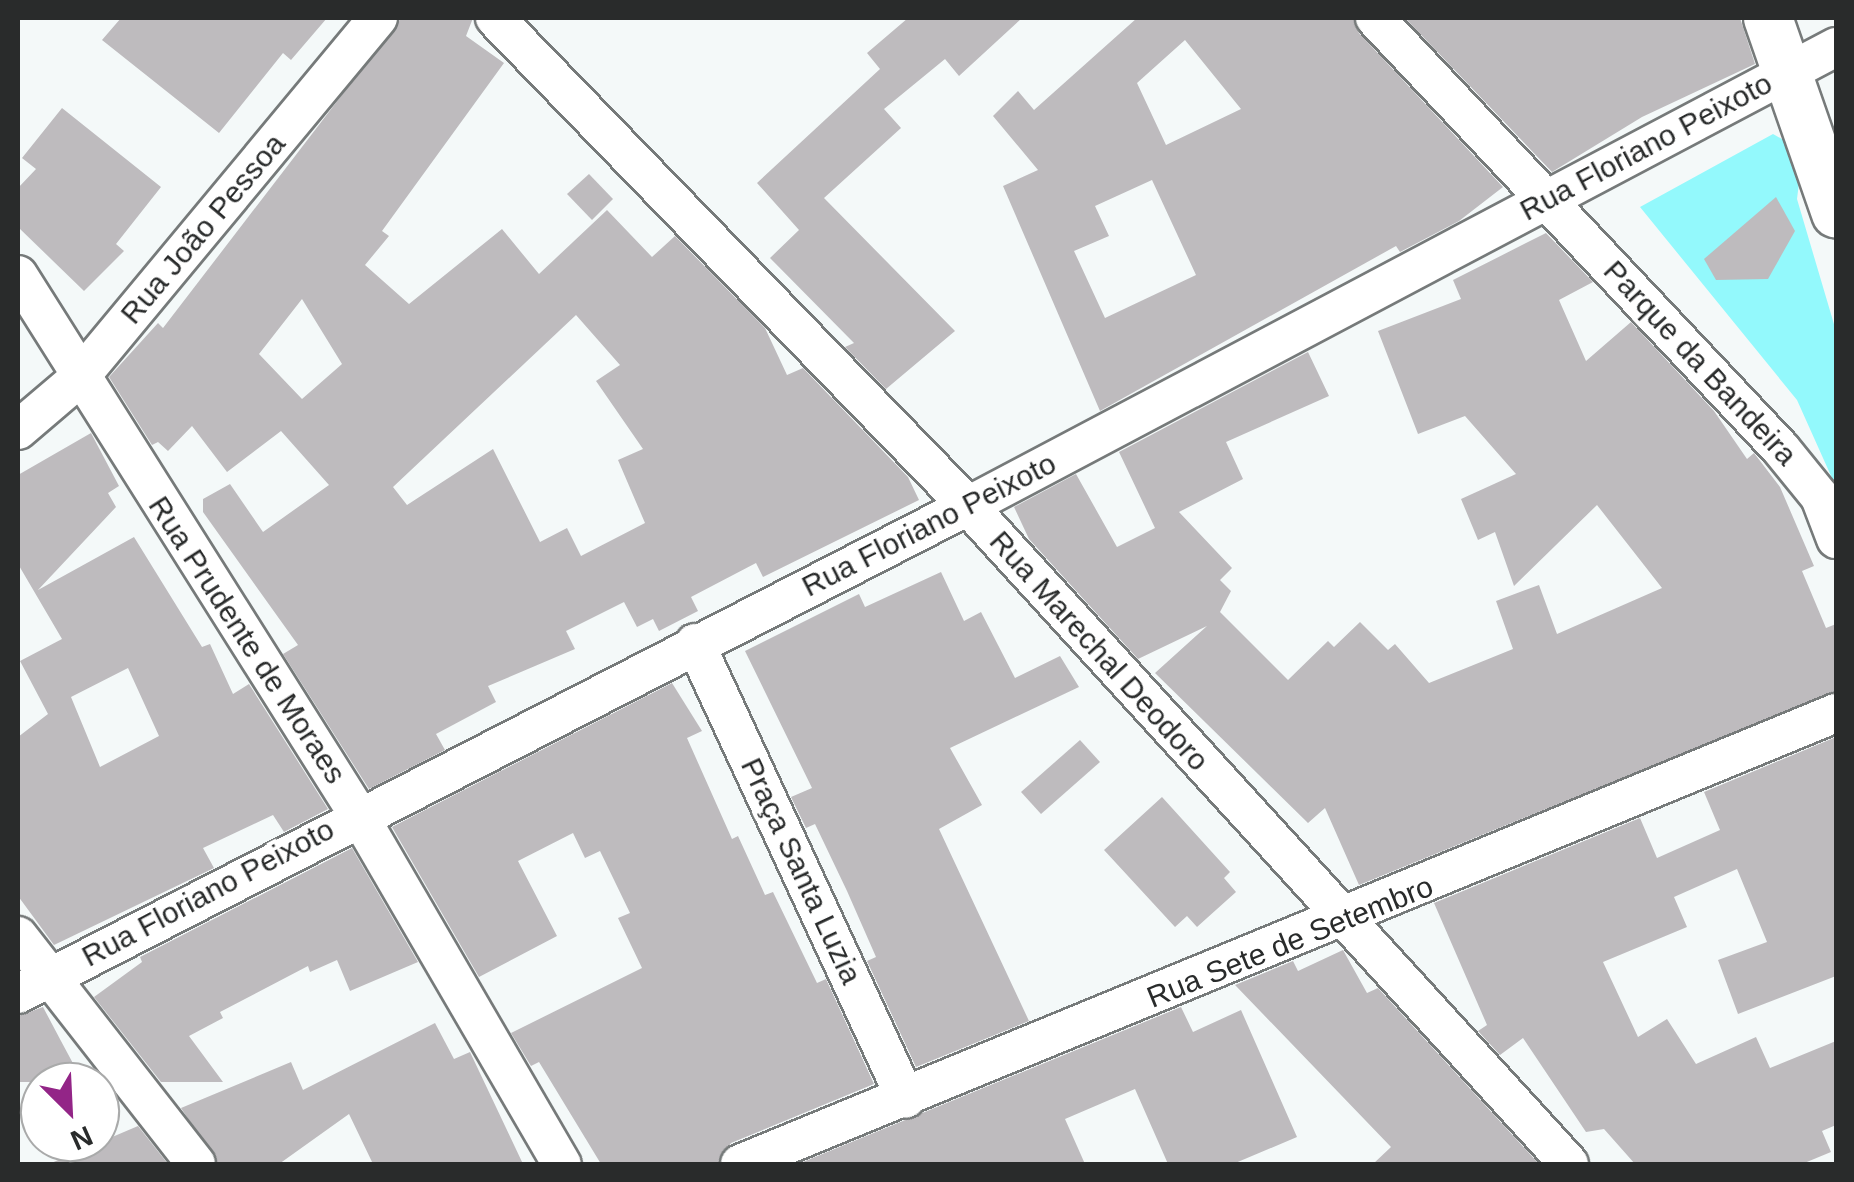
<!DOCTYPE html>
<html>
<head>
<meta charset="utf-8">
<style>
	body { margin:0 }
	#map { position:relative; width:1854px; height:1182px; overflow:hidden; background:#f4f9f9; font-family:Helvetica,sans-serif }
	div>[style] { position:absolute }
	.green>* { inset:0; background:#93f9fc }
	.building>* { inset:0; background:#bebbbe }
	.roads { filter:drop-shadow(2px 0 #767a7a) drop-shadow(-2px 0 #767a7a) drop-shadow(0 2px #767a7a) drop-shadow(0 -2px #767a7a) }
	.minor>* { height:38px; margin:-19px; padding:0 19px; transform-origin:19px; border-radius:19px; background:#fff }
	.tertiary>* { height:48px; margin:-24px; padding:0 24px; transform-origin:24px; border-radius:24px; background:#fff }
	span { translate:-50% -50%; white-space:nowrap; text-align:center; line-height:1.15; -webkit-text-stroke:8px #fff; paint-order:stroke }
	.street-label { font-size:30px; color:#292b2b }
	.frame { position:absolute; inset:0; border:20px solid #292b2b; pointer-events:none }
	.north { position:absolute; left:20px; top:1062px; width:100px; height:100px; box-sizing:border-box; background:#fff; border:2px solid #a9aaaa; border-radius:50%; rotate:156deg; font-size:28px; font-weight:700; line-height:40px; text-align:center; color:#292b2b }
	.north::after { content:''; display:block; margin:auto; width:35px; height:45px; background:#932587; clip-path:polygon(50% 0,100% 100%,50% 72%,0 100%) }
</style>
</head>
<body>
<div id="map">
	<div class="green">
		<div style="clip-path:polygon(1773px 134px,1803px 151px,1797px 199px,1836px 331px,1836px 487px,1797px 400px,1640px 207px)"></div>
	</div>
	<div class="building">
		<div style="clip-path:polygon(121px 18px,327px 18px,291px 60px,283px 53px,219px 133px,102px 40px)"></div>
		<div style="clip-path:polygon(evenodd,401px 18px,473px 18px,466px 36px,504px 63px,382px 231px,389px 236px,365px 265px,409px 304px,502px 229px,539px 274px,607px 210px,652px 257px,675px 236px,765px 328px,787px 375px,803px 368px,908px 477px,919px 500px,763px 577px,756px 563px,691px 597px,698px 611px,659px 631px,653px 619px,637px 627px,624px 602px,566px 631px,575px 649px,488px 686px,496px 702px,436px 734px,445px 750px,369px 789px,283px 654px,298px 645px,203px 512px,203px 499px,230px 484px,263px 532px,329px 485px,281px 431px,227px 472px,192px 426px,168px 451px,158px 442px,152px 445px,109px 377px,158px 323px,163px 328px,401px 18px,302px 299px,342px 364px,302px 399px,259px 354px,302px 299px,401px 18px,576px 315px,620px 365px,596px 381px,643px 449px,618px 460px,645px 523px,581px 556px,567px 528px,540px 542px,493px 449px,407px 505px,393px 487px,576px 315px)"></div>
		<div style="clip-path:polygon(908px 18px,1022px 18px,959px 76px,945px 59px,884px 109px,901px 128px,824px 198px,955px 331px,886px 389px,845px 347px,854px 343px,770px 258px,799px 230px,757px 183px,880px 69px,867px 53px)"></div>
		<div style="clip-path:polygon(evenodd,1137px 18px,1353px 18px,1359px 33px,1503px 187px,1459px 221px,1400px 252px,1396px 246px,1100px 411px,1003px 186px,1038px 170px,993px 116px,1018px 91px,1034px 110px,1137px 18px,1185px 40px,1241px 109px,1166px 145px,1137px 83px,1185px 40px,1137px 18px,1152px 180px,1196px 275px,1105px 318px,1074px 251px,1109px 236px,1095px 206px,1152px 180px)"></div>
		<div style="clip-path:polygon(1405px 18px,1740px 18px,1755px 64px,1642px 117px,1552px 172px)"></div>
		<div style="clip-path:polygon(62px 108px,161px 187px,116px 244px,124px 251px,84px 291px,18px 227px,18px 188px,36px 169px,22px 158px)"></div>
		<div style="clip-path:polygon(589px 174px,613px 199px,592px 220px,567px 194px)"></div>
		<div style="clip-path:polygon(1776px 197px,1795px 231px,1768px 279px,1716px 280px,1704px 259px)"></div>
		<div style="clip-path:polygon(1546px 233px,1593px 282px,1559px 300px,1586px 361px,1631px 322px,1714px 411px,1747px 459px,1754px 453px,1780px 487px,1814px 566px,1802px 571px,1826px 628px,1836px 624px,1836px 691px,1359px 885px,1325px 808px,1308px 823px,1155px 673px,1207px 626px,1138px 659px,1029px 539px,1014px 507px,1076px 474px,1117px 547px,1155px 528px,1119px 452px,1308px 352px,1329px 396px,1226px 442px,1243px 479px,1179px 512px,1232px 568px,1220px 580px,1231px 591px,1220px 612px,1288px 680px,1328px 641px,1334px 647px,1360px 622px,1388px 650px,1395px 644px,1429px 683px,1513px 649px,1496px 601px,1539px 585px,1557px 634px,1662px 588px,1597px 505px,1514px 586px,1495px 532px,1478px 540px,1461px 499px,1516px 474px,1465px 416px,1418px 434px,1378px 331px,1461px 299px,1453px 280px)"></div>
		<div style="clip-path:polygon(evenodd,91px 433px,119px 486px,108px 493px,116px 507px,38px 590px,134px 537px,202px 647px,210px 644px,233px 694px,249px 684px,328px 809px,284px 832px,273px 815px,203px 848px,214px 868px,54px 945px,18px 896px,18px 737px,48px 714px,20px 661px,62px 639px,18px 564px,18px 475px,91px 433px,128px 668px,159px 736px,100px 767px,71px 697px,128px 668px)"></div>
		<div style="clip-path:polygon(941px 572px,964px 621px,981px 612px,1015px 678px,1060px 656px,1079px 687px,950px 748px,982px 805px,939px 829px,1029px 1021px,916px 1067px,867px 961px,876px 957px,847px 891px,815px 824px,806px 828px,791px 797px,812px 788px,745px 651px,859px 594px,865px 607px)"></div>
		<div style="clip-path:polygon(672px 683px,702px 731px,687px 738px,732px 839px,738px 836px,765px 895px,773px 892px,817px 983px,826px 979px,874px 1084px,731px 1143px,718px 1164px,601px 1164px,539px 1062px,531px 1066px,511px 1033px,642px 968px,618px 918px,630px 913px,600px 851px,585px 858px,573px 833px,518px 861px,557px 936px,479px 977px,392px 827px)"></div>
		<div style="clip-path:polygon(1836px 737px,1836px 976px,1738px 1014px,1718px 960px,1767px 942px,1737px 869px,1674px 897px,1687px 927px,1603px 962px,1638px 1037px,1667px 1019px,1696px 1064px,1756px 1037px,1770px 1068px,1836px 1041px,1836px 1125px,1822px 1131px,1831px 1152px,1802px 1164px,1635px 1164px,1604px 1129px,1586px 1132px,1523px 1038px,1500px 1055px,1478px 1031px,1487px 1025px,1434px 903px,1640px 818px,1657px 858px,1720px 830px,1704px 792px)"></div>
		<div style="clip-path:polygon(1080px 740px,1100px 762px,1041px 814px,1021px 792px)"></div>
		<div style="clip-path:polygon(1162px 797px,1230px 872px,1224px 878px,1236px 892px,1197px 927px,1187px 916px,1175px 927px,1104px 850px)"></div>
		<div style="clip-path:polygon(352px 848px,418px 962px,350px 991px,337px 960px,310px 972px,308px 966px,220px 1012px,223px 1018px,189px 1036px,223px 1082px,161px 1082px,94px 997px,142px 962px,140px 957px)"></div>
		<div style="clip-path:polygon(1343px 950px,1367px 993px,1378px 988px,1539px 1164px,1373px 1164px,1391px 1147px,1235px 985px,1293px 961px,1298px 971px)"></div>
		<div style="clip-path:polygon(43px 1007px,61px 1041px,83px 1082px,18px 1082px,18px 1016px)"></div>
		<div style="clip-path:polygon(1181px 1007px,1193px 1032px,1241px 1010px,1297px 1137px,1233px 1164px,1168px 1164px,1135px 1089px,1065px 1119px,1085px 1164px,798px 1164px)"></div>
		<div style="clip-path:polygon(435px 1023px,454px 1059px,470px 1052px,523px 1164px,373px 1164px,349px 1114px,279px 1164px,218px 1164px,181px 1108px,291px 1062px,303px 1090px)"></div>
		<div style="clip-path:polygon(138px 1126px,168px 1164px,49px 1164px)"></div>
	</div>
	<div class="roads">
		<div class="minor">
			<div style="left:495px;top:18px;width:680px;rotate:45.89deg"></div>
			<div style="left:968px;top:506px;width:891px;rotate:47.59deg"></div>
			<div style="left:1375px;top:18px;width:592px;rotate:46.71deg"></div>
			<div style="left:1781px;top:449px;width:62px;rotate:50.9deg"></div>
			<div style="left:1820px;top:497px;width:45px;rotate:69.1deg"></div>
			<div style="left:18px;top:275px;width:637px;rotate:57.76deg"></div>
			<div style="left:358px;top:814px;width:405px;rotate:59.8deg"></div>
			<div style="left:18px;top:430px;width:80px;rotate:-40.4deg"></div>
			<div style="left:79px;top:378px;width:468px;rotate:-50.3deg"></div>
			<div style="left:695px;top:643px;width:502px;rotate:65.17deg"></div>
			<div style="left:18px;top:936px;width:289px;rotate:52deg"></div>
			<div style="left:18px;top:994px;width:1068px;rotate:-27.19deg"></div>
			<div style="left:968px;top:506px;width:982px;rotate:-27.87deg"></div>
			<div style="left:740px;top:1164px;width:1185px;rotate:-22.37deg"></div>
		</div>
		<div class="tertiary">
			<div style="left:1768px;top:18px;width:207px;rotate:70.8deg"></div>
		</div>
	</div>
	<div class="street-label">
		<span style="left:1646px;top:147px;rotate:-28deg">Rua Floriano Peixoto</span>
		<span style="left:203px;top:229px;rotate:-50deg">Rua João Pessoa</span>
		<span style="left:1700px;top:363px;rotate:47deg">Parque da Bandeira</span>
		<span style="left:929px;top:525px;rotate:-27deg">Rua Floriano Peixoto</span>
		<span style="left:247px;top:640px;rotate:57deg">Rua Prudente de Moraes</span>
		<span style="left:1099px;top:651px;rotate:48deg">Rua Marechal Deodoro</span>
		<span style="left:801px;top:871px;rotate:65deg">Praça Santa Luzia</span>
		<span style="left:208px;top:893px;rotate:-28deg">Rua Floriano Peixoto</span>
		<span style="left:1290px;top:942px;rotate:-22deg">Rua Sete de Setembro</span>
	</div>
	<div class="frame"></div>
	<div class="north">N</div>
</div>
</body>
</html>
